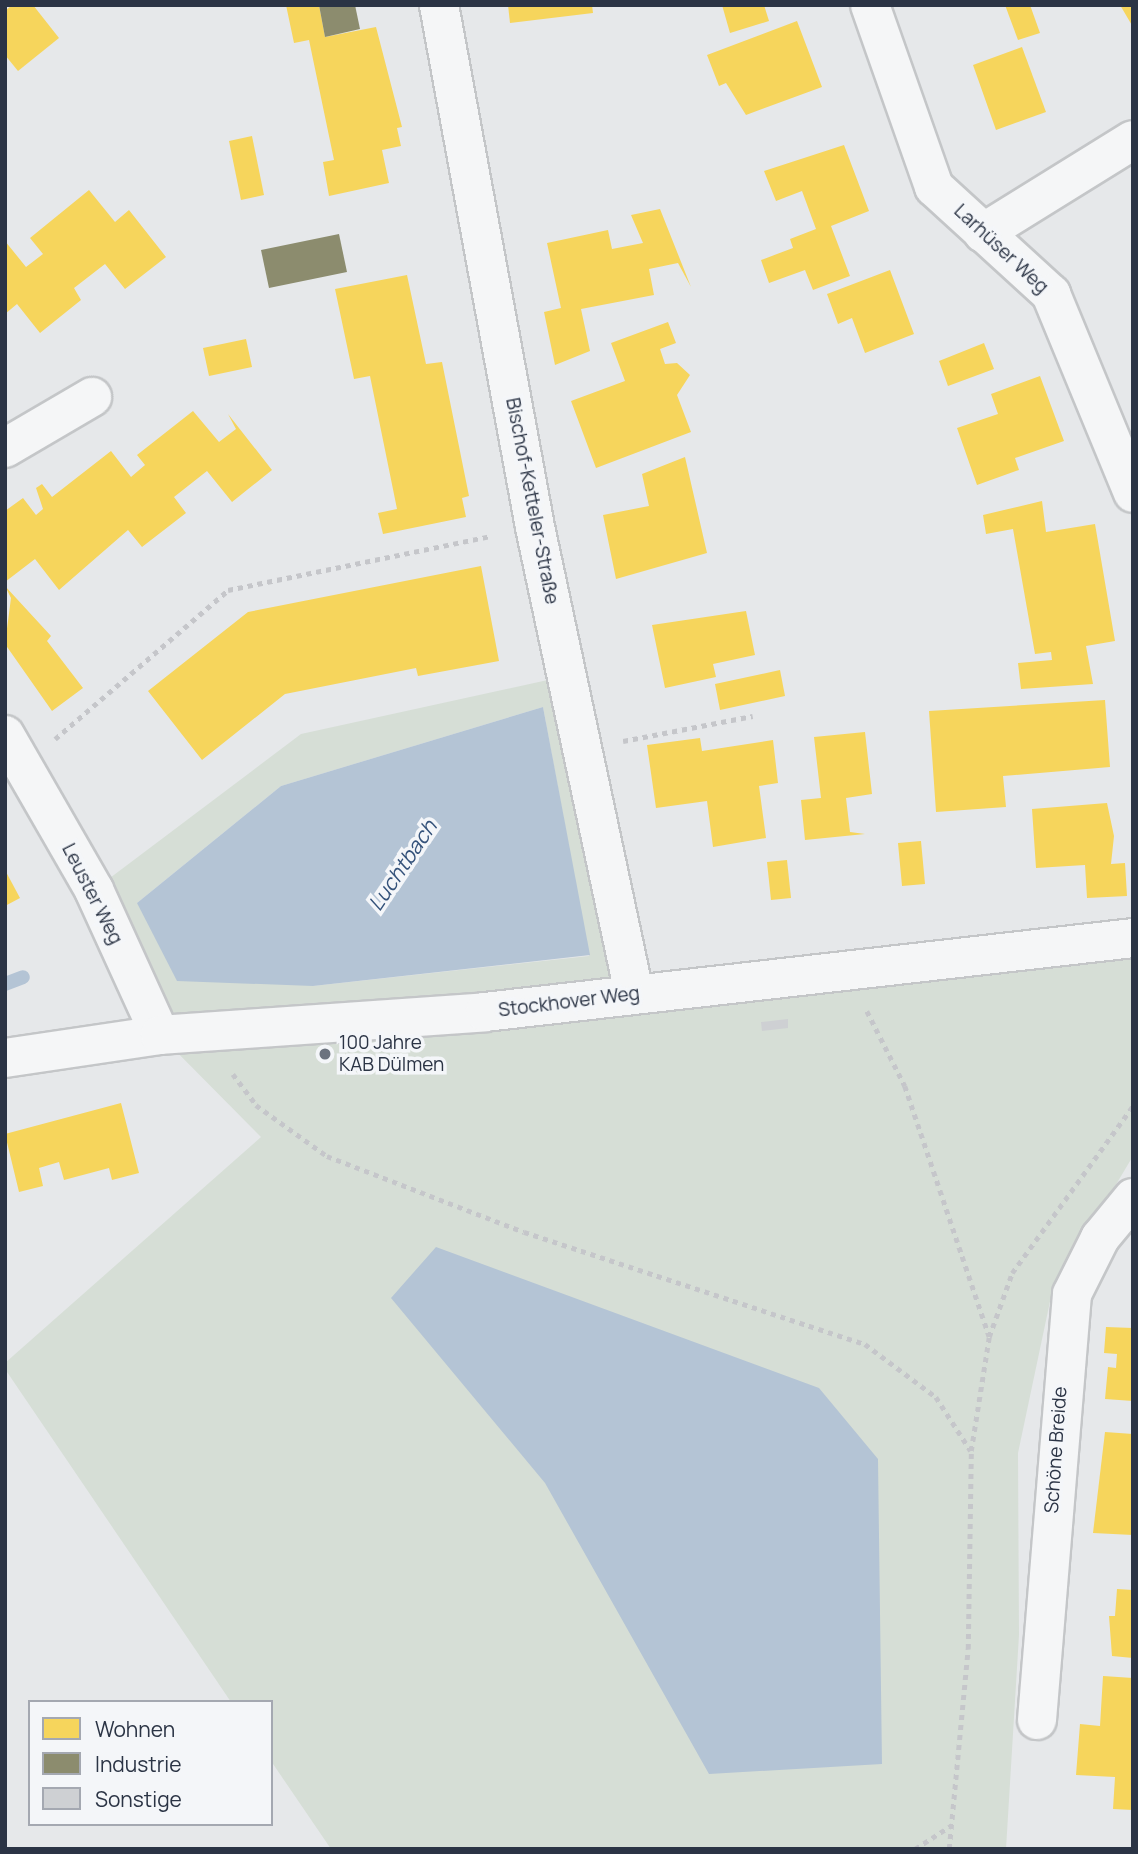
<!DOCTYPE html>
<html>
<head>
<meta charset="utf-8">
<style>
	body { margin:0 }
	#map { position:relative; width:1138px; height:1854px; overflow:hidden; background:#e6e8ea; font-family:Manrope,sans-serif }
	div>[style] { position:absolute }
	.green>* { inset:0; background:#d6ded6 }
	.water>* { inset:0; background:#b4c4d5 }
	.homes>* { inset:0; background:#f6d55c }
	.industry>* { inset:0; background:#8c8c6e }
	.stream>* { height:14px; margin:-7px; padding:0 7px; transform-origin:7px; border-radius:7px; background:#b4c4d5 }
	.building>* { inset:0; background:#ced0d3 }
	.path>* { height:4.5px; margin-top:-2.25px; transform-origin:0; background:repeating-linear-gradient(90deg,#c5c6ca 0 5px,transparent 0 10px) }
	.roads { filter:drop-shadow(2px 0 #c4c6c8) drop-shadow(-2px 0 #c4c6c8) drop-shadow(0 2px #c4c6c8) drop-shadow(0 -2px #c4c6c8) }
	.street>* { height:38px; margin:-19px; padding:0 19px; transform-origin:19px; border-radius:19px; background:#f5f6f7 }
	.dots>* { width:19px; height:19px; translate:-50% -50%; box-sizing:border-box; border:4px solid #f4f6f9; border-radius:50% }
	span { translate:-50% -50%; white-space:nowrap; text-align:center; line-height:1.15; -webkit-text-stroke:7px #f4f6f9; paint-order:stroke }
	.street-label { font-size:19px; color:#2b3445 }
	.poi-label { font-size:19px; color:#2b3445 }
	.left { translate:0 -50%; text-align:left }
	.water-label { font-size:21px; color:#34527a; font-style:italic }
	.frame { position:absolute; inset:0; border:7px solid #2b3445; pointer-events:none }
	.legend { position:absolute; left:28px; top:1700px; width:245px; height:126px; box-sizing:border-box; background:#f4f6f9; border:2px solid #a4a8b1; margin:0; padding:9px 12px; list-style:none; font-size:21px; color:#2b3445 }
	.legend li { display:flex; align-items:center; gap:14px; height:35px }
	.legend b { width:35px; border:2px solid #a4a8b1 }
</style>
</head>
<body>
<div id="map">
	<div class="green">
		<div style="clip-path:polygon(evenodd,566px 676px,635px 994px,1133px 938px,1133px 1156px,1052px 1292px,1018px 1453px,1019px 1635px,1006px 1849px,331px 1849px,271px 1761px,271px 1702px,231px 1702px,5px 1369px,5px 1363px,261px 1137px,160px 1035px,94px 890px,301px 734px,566px 676px,543px 707px,589px 956px,313px 986px,137px 903px,281px 786px,543px 707px)"></div>
	</div>
	<div class="water">
		<div style="clip-path:polygon(543px 707px,590px 955px,313px 986px,177px 981px,137px 903px,281px 786px)"></div>
		<div style="clip-path:polygon(436px 1247px,819px 1388px,878px 1459px,882px 1764px,709px 1774px,545px 1483px,391px 1298px)"></div>
	</div>
	<div class="homes">
		<div style="clip-path:polygon(12px 5px,33px 5px,59px 38px,18px 71px,5px 55px,5px 11px)"></div>
		<div style="clip-path:polygon(286px 5px,319px 5px,325px 37px,376px 27px,402px 127px,397px 128px,401px 146px,382px 150px,389px 183px,329px 196px,323px 162px,334px 160px,309px 40px,294px 43px)"></div>
		<div style="clip-path:polygon(508px 5px,592px 5px,593px 13px,510px 23px)"></div>
		<div style="clip-path:polygon(722px 5px,764px 5px,769px 21px,730px 33px)"></div>
		<div style="clip-path:polygon(1005px 5px,1030px 5px,1040px 33px,1018px 40px)"></div>
		<div style="clip-path:polygon(1120px 5px,1133px 5px,1133px 27px)"></div>
		<div style="clip-path:polygon(797px 21px,822px 87px,746px 115px,726px 83px,719px 86px,707px 55px)"></div>
		<div style="clip-path:polygon(1022px 47px,1046px 112px,996px 130px,973px 65px)"></div>
		<div style="clip-path:polygon(252px 136px,264px 195px,241px 200px,229px 141px)"></div>
		<div style="clip-path:polygon(844px 145px,869px 211px,831px 226px,850px 276px,813px 290px,805px 270px,769px 283px,761px 260px,793px 248px,790px 239px,816px 229px,802px 191px,776px 201px,764px 171px)"></div>
		<div style="clip-path:polygon(89px 190px,115px 222px,129px 210px,166px 257px,125px 289px,105px 264px,74px 288px,81px 300px,40px 333px,17px 304px,5px 314px,5px 241px,26px 267px,43px 254px,30px 238px)"></div>
		<div style="clip-path:polygon(660px 209px,691px 287px,678px 263px,649px 269px,654px 295px,581px 309px,590px 351px,555px 365px,544px 312px,561px 308px,547px 243px,608px 230px,612px 249px,643px 243px,631px 215px)"></div>
		<div style="clip-path:polygon(890px 270px,914px 334px,865px 353px,852px 318px,838px 324px,827px 294px)"></div>
		<div style="clip-path:polygon(407px 275px,426px 364px,442px 362px,469px 496px,462px 498px,466px 517px,383px 534px,378px 513px,397px 509px,370px 376px,354px 379px,335px 289px)"></div>
		<div style="clip-path:polygon(668px 322px,676px 343px,660px 349px,665px 364px,677px 363px,690px 375px,677px 395px,691px 432px,596px 468px,571px 401px,625px 381px,611px 343px)"></div>
		<div style="clip-path:polygon(246px 339px,252px 367px,209px 376px,203px 348px)"></div>
		<div style="clip-path:polygon(984px 343px,994px 369px,948px 386px,939px 361px)"></div>
		<div style="clip-path:polygon(1040px 376px,1064px 441px,1015px 458px,1019px 470px,977px 485px,957px 428px,998px 414px,991px 394px)"></div>
		<div style="clip-path:polygon(193px 411px,219px 442px,236px 429px,228px 414px,272px 470px,232px 502px,207px 471px,174px 497px,186px 513px,142px 547px,128px 530px,59px 590px,35px 559px,5px 582px,5px 511px,23px 498px,36px 515px,43px 509px,36px 488px,42px 484px,52px 497px,111px 451px,131px 477px,145px 465px,137px 455px)"></div>
		<div style="clip-path:polygon(685px 457px,707px 553px,616px 579px,603px 515px,649px 506px,642px 474px)"></div>
		<div style="clip-path:polygon(1042px 501px,1046px 532px,1095px 524px,1115px 641px,1086px 646px,1093px 684px,1021px 689px,1018px 663px,1052px 660px,1051px 652px,1035px 654px,1013px 529px,986px 534px,983px 515px)"></div>
		<div style="clip-path:polygon(481px 566px,499px 661px,418px 676px,416px 668px,285px 694px,202px 760px,148px 691px,248px 612px)"></div>
		<div style="clip-path:polygon(5px 586px,51px 636px,47px 641px,83px 688px,52px 711px,5px 644px,11px 598px)"></div>
		<div style="clip-path:polygon(746px 611px,755px 655px,713px 664px,716px 677px,665px 688px,652px 625px)"></div>
		<div style="clip-path:polygon(780px 670px,785px 696px,720px 710px,715px 684px)"></div>
		<div style="clip-path:polygon(1105px 700px,1110px 767px,1003px 776px,1006px 807px,936px 812px,929px 711px)"></div>
		<div style="clip-path:polygon(865px 732px,872px 794px,846px 798px,850px 832px,865px 834px,805px 840px,801px 800px,821px 798px,814px 737px)"></div>
		<div style="clip-path:polygon(700px 738px,702px 751px,773px 740px,778px 783px,759px 786px,766px 838px,713px 847px,707px 801px,656px 808px,647px 745px)"></div>
		<div style="clip-path:polygon(1107px 803px,1114px 836px,1111px 864px,1125px 863px,1127px 896px,1087px 898px,1085px 865px,1036px 868px,1032px 809px)"></div>
		<div style="clip-path:polygon(921px 841px,925px 884px,902px 886px,898px 843px)"></div>
		<div style="clip-path:polygon(787px 860px,791px 898px,771px 900px,767px 862px)"></div>
		<div style="clip-path:polygon(5px 870px,20px 898px,5px 906px)"></div>
		<div style="clip-path:polygon(121px 1103px,139px 1173px,112px 1180px,109px 1168px,64px 1180px,59px 1162px,39px 1168px,43px 1186px,19px 1192px,5px 1134px)"></div>
		<div style="clip-path:polygon(1106px 1327px,1133px 1328px,1133px 1401px,1105px 1399px,1108px 1367px,1116px 1368px,1117px 1354px,1104px 1353px)"></div>
		<div style="clip-path:polygon(1105px 1432px,1133px 1434px,1133px 1535px,1093px 1533px)"></div>
		<div style="clip-path:polygon(1117px 1589px,1133px 1590px,1133px 1658px,1112px 1656px,1109px 1616px,1115px 1616px)"></div>
		<div style="clip-path:polygon(1103px 1676px,1133px 1678px,1133px 1810px,1113px 1809px,1115px 1777px,1076px 1775px,1080px 1724px,1100px 1726px)"></div>
	</div>
	<div class="industry">
		<div style="clip-path:polygon(319px 5px,355px 5px,360px 29px,325px 37px)"></div>
		<div style="clip-path:polygon(339px 234px,347px 272px,269px 288px,261px 250px)"></div>
	</div>
	<div class="stream">
		<div style="left:5px;top:984px;width:19px;rotate:-21deg"></div>
	</div>
	<div class="building">
		<div style="clip-path:polygon(788px 1019px,788px 1028px,762px 1031px,761px 1022px)"></div>
	</div>
	<div class="path">
		<div style="left:55px;top:739px;width:228px;rotate:-40.7deg"></div>
		<div style="left:228px;top:590px;width:269px;rotate:-11.6deg"></div>
		<div style="left:623px;top:741px;width:132px;rotate:-10.9deg"></div>
		<div style="left:867px;top:1011px;width:84px;rotate:63.1deg"></div>
		<div style="left:905px;top:1086px;width:264px;rotate:71.4deg"></div>
		<div style="left:233px;top:1074px;width:39px;rotate:53deg"></div>
		<div style="left:256px;top:1105px;width:87px;rotate:35.7deg"></div>
		<div style="left:327px;top:1156px;width:211px;rotate:21.1deg"></div>
		<div style="left:524px;top:1232px;width:359px;rotate:18.2deg"></div>
		<div style="left:865px;top:1344px;width:89px;rotate:36.7deg"></div>
		<div style="left:936px;top:1397px;width:64px;rotate:57.1deg"></div>
		<div style="left:915px;top:1849px;width:44px;rotate:-33deg"></div>
		<div style="left:949px;top:1849px;width:201px;rotate:-84.6deg"></div>
		<div style="left:968px;top:1649px;width:198px;rotate:-89.1deg"></div>
		<div style="left:971px;top:1451px;width:115px;rotate:-81deg"></div>
		<div style="left:989px;top:1337px;width:68px;rotate:-70.2deg"></div>
		<div style="left:1012px;top:1273px;width:206px;rotate:-54.1deg"></div>
	</div>
	<div class="roads">
		<div class="street">
			<div style="left:439px;top:5px;width:531px;rotate:79.58deg"></div>
			<div style="left:535px;top:527px;width:477px;rotate:78deg"></div>
			<div style="left:870px;top:5px;width:193px;rotate:70.6deg"></div>
			<div style="left:934px;top:187px;width:159px;rotate:42.4deg"></div>
			<div style="left:1051px;top:294px;width:215px;rotate:67.6deg"></div>
			<div style="left:983px;top:233px;width:176px;rotate:-31.8deg"></div>
			<div style="left:5px;top:448px;width:101px;rotate:-30.4deg"></div>
			<div style="left:5px;top:735px;width:179px;rotate:60.1deg"></div>
			<div style="left:94px;top:890px;width:159px;rotate:65.5deg"></div>
			<div style="left:5px;top:1058px;width:157px;rotate:-8.4deg"></div>
			<div style="left:160px;top:1035px;width:326px;rotate:-4deg"></div>
			<div style="left:485px;top:1012px;width:652px;rotate:-6.51deg"></div>
			<div style="left:1037px;top:1720px;width:427px;rotate:-85.3deg"></div>
			<div style="left:1072px;top:1294px;width:63px;rotate:-63.4deg"></div>
			<div style="left:1100px;top:1238px;width:52px;rotate:-50.5deg"></div>
		</div>
	</div>
	<div class="dots">
		<div style="left:325px;top:1054px;background:#6c737f"></div>
	</div>
	<div class="street-label">
		<span style="left:1001px;top:249px;rotate:43deg">Larhüser Weg</span>
		<span style="left:532px;top:501px;rotate:79deg">Bischof-Ketteler-Straße</span>
		<span style="left:92px;top:894px;rotate:63deg">Leuster Weg</span>
		<span style="left:569px;top:1002px;rotate:-7deg">Stockhover Weg</span>
		<span style="left:1056px;top:1450px;rotate:-86deg">Schöne Breide</span>
	</div>
	<div class="poi-label">
		<span class="left" style="left:339px;top:1054px">100 Jahre<br>KAB Dülmen</span>
	</div>
	<div class="water-label">
		<span style="left:402px;top:865px;rotate:-56deg">Luchtbach</span>
	</div>
	<div class="frame"></div>
	<ul class="legend">
	<li><b style="height:19px;background:#f6d55c"></b>Wohnen</li>
	<li><b style="height:19px;background:#8c8c6e"></b>Industrie</li>
	<li><b style="height:19px;background:#ced0d3"></b>Sonstige</li>
	</ul>
</div>
</body>
</html>
